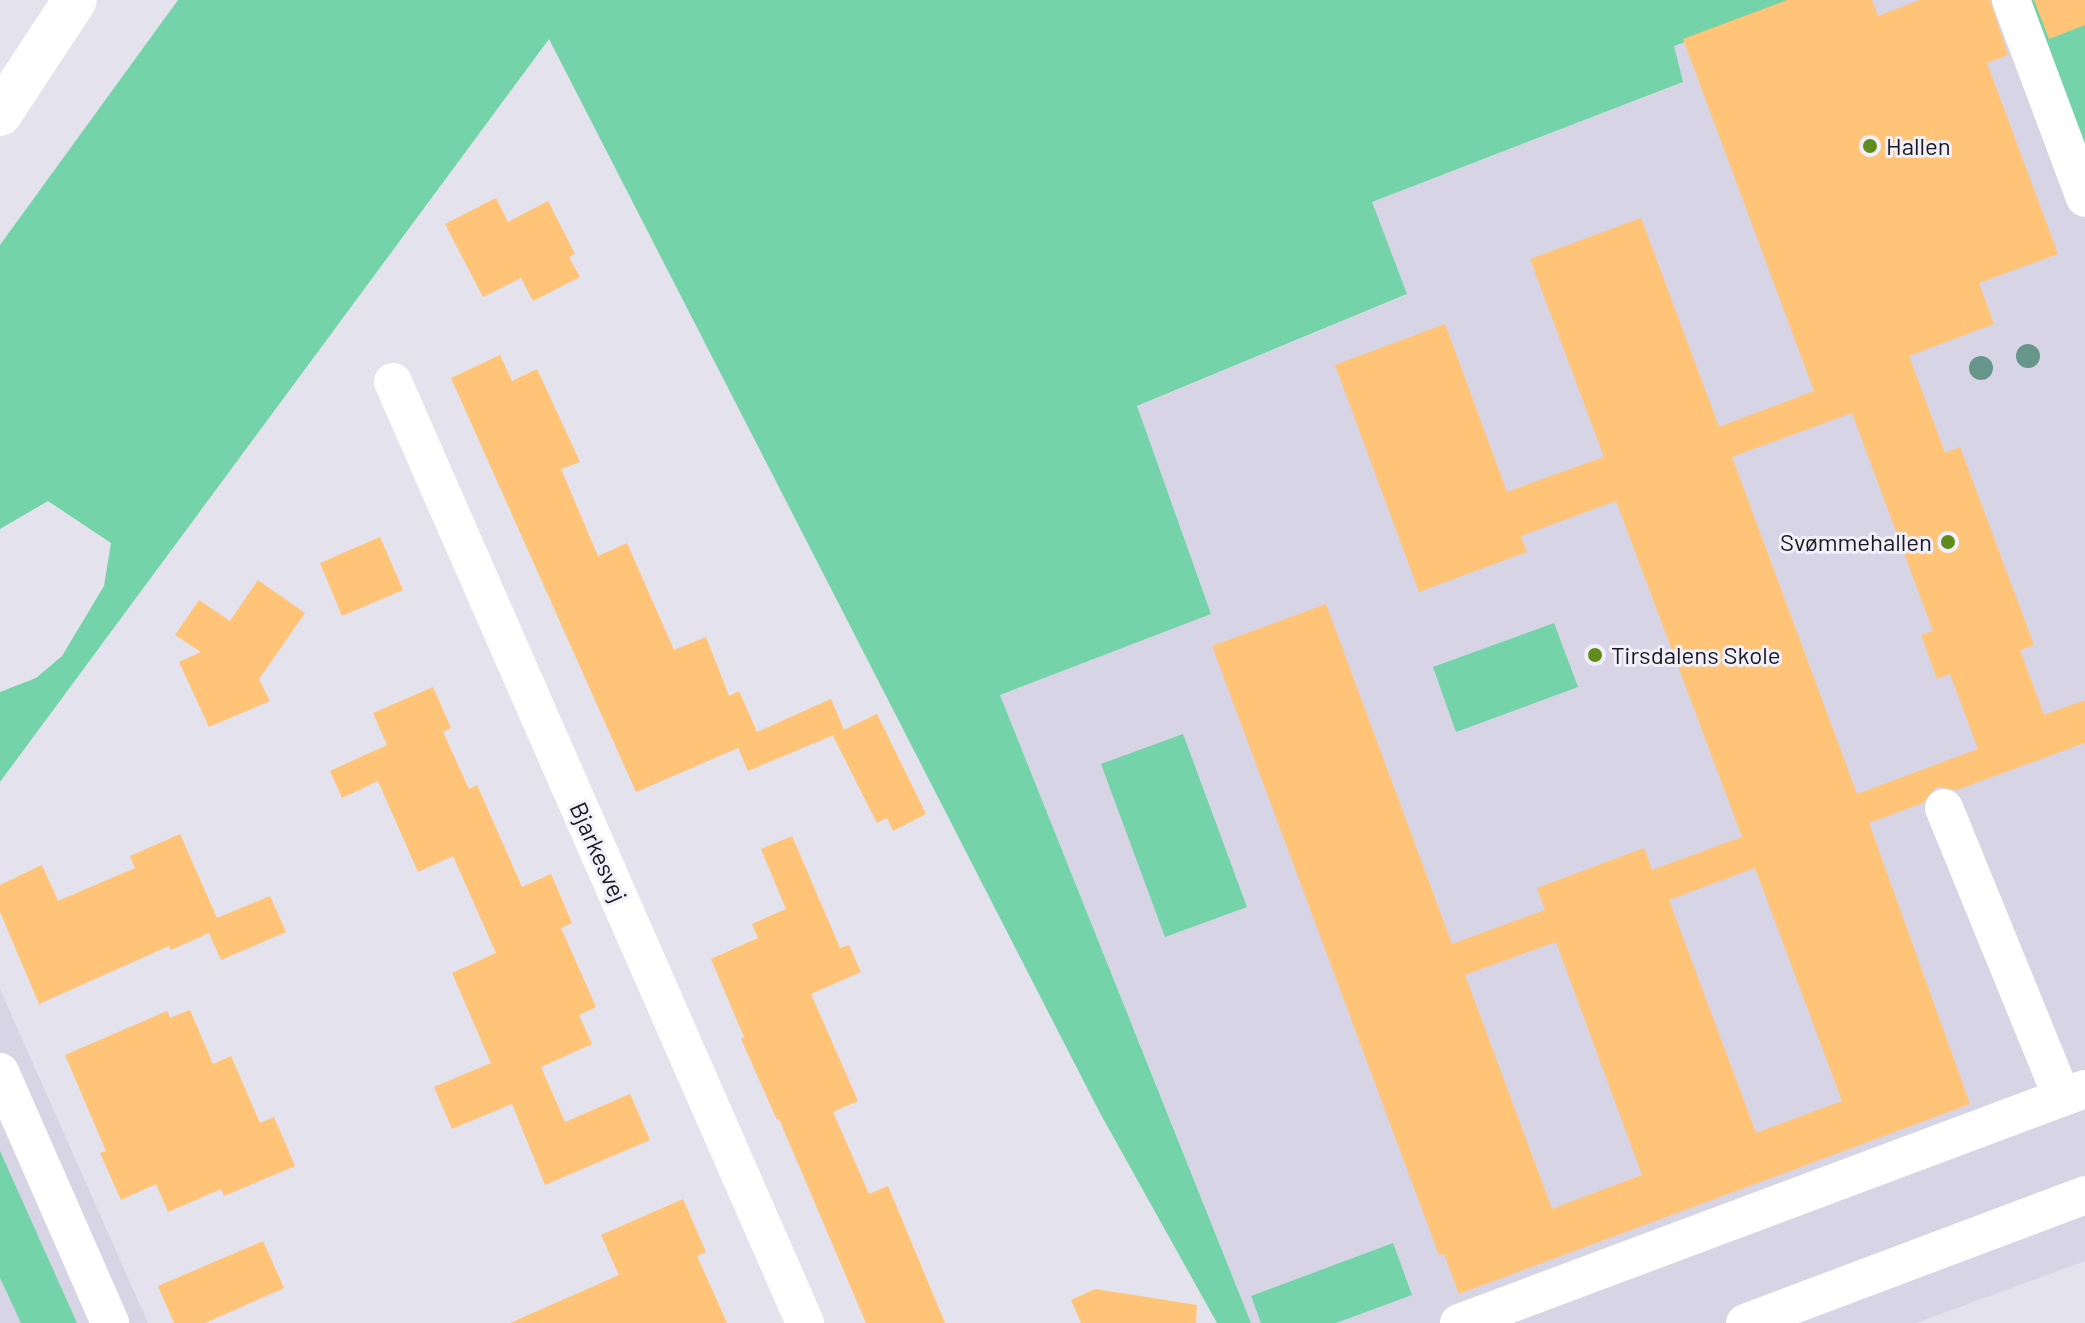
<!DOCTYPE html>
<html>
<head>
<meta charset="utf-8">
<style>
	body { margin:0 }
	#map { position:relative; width:2085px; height:1323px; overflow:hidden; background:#e4e2ec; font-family:Barlow,sans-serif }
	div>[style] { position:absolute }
	.built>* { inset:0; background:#d7d4e5 }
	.green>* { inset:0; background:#74d3a8 }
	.building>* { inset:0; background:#ffc478 }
	.minor>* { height:38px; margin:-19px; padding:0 19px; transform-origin:19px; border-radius:19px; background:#fff }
	.highway>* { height:44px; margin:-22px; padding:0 22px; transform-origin:22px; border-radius:22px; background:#fff }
	.trees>* { width:24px; height:24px; margin:-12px; border-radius:50%; background:#67968b }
	.dots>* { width:22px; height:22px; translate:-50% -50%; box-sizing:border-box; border:4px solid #f1eff9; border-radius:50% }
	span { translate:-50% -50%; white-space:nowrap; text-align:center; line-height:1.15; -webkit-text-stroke:6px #f1eff9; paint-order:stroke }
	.poi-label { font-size:24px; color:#19181c }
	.left { translate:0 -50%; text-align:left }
	.right { translate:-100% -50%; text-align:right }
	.street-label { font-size:24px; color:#19181c }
</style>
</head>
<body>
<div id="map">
	<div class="built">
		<div style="clip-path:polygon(616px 0,2085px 0,2085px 1261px,1916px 1323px,1251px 1323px,1000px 695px,1211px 614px,1136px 407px,1406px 295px,1371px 202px,1682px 83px,1674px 46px)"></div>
		<div style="clip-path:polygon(0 989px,148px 1323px,0 1323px)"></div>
	</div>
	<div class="green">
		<div style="clip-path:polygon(178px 0,1798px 0,1674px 46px,1683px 82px,1372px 202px,1407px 294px,1137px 406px,1211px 614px,1000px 695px,1251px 1323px,1217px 1323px,1100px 1113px,549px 39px,0 782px,0 692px,36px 678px,62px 656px,104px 586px,111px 543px,48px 501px,0 529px,0 245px)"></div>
		<div style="clip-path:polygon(2022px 0,2085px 0,2085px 165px)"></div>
		<div style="clip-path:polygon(1554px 623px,1578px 687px,1456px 732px,1433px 667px)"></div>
		<div style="clip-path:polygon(1183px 734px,1247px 907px,1165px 937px,1101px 764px)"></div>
		<div style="clip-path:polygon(0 1151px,77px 1323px,21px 1323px,0 1278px)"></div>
		<div style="clip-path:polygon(1393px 1243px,1412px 1295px,1336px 1323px,1261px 1323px,1251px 1296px)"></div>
	</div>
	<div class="building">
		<div style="clip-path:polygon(evenodd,1787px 0,1872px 0,1878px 16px,1920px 0,1990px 0,2008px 55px,1987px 63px,2058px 254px,1979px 283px,1994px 324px,1909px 356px,1945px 453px,1960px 447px,2034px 645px,2020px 650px,2044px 715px,2085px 700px,2085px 743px,1957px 790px,1936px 787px,1923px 803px,1869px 823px,1970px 1104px,1459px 1294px,1444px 1254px,1439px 1255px,1212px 646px,1326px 604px,1452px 944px,1545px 910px,1537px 888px,1644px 848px,1652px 870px,1742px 837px,1616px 501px,1521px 536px,1527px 552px,1419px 592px,1335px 365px,1445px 324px,1507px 492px,1604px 457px,1530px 259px,1641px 218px,1719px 427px,1814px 391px,1683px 39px,1787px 0,1852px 413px,1933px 631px,1921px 635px,1937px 679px,1950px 674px,1978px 749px,1857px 794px,1732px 457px,1852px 413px,1787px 0,1755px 868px,1842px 1101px,1756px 1133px,1669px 900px,1755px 868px,1787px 0,1556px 942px,1642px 1175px,1552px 1209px,1465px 975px,1556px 942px)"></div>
		<div style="clip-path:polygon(2034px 0,2085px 0,2085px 25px,2049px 39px)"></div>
		<div style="clip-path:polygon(496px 198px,508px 222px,548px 201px,575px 254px,569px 257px,580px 277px,533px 301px,521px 278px,483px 297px,445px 224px)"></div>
		<div style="clip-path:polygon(500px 355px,512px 381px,537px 369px,580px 462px,561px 469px,598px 556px,627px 543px,674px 650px,706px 637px,729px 696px,739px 691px,757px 732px,831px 699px,844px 730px,877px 714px,926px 814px,893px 831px,887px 818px,877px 823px,833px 736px,836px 734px,748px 771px,738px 748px,636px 792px,451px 378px)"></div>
		<div style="clip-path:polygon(380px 537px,403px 590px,342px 616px,320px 563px)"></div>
		<div style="clip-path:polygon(258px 580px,305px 613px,259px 679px,270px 701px,209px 727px,179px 662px,201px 652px,175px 635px,199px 600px,230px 621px)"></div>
		<div style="clip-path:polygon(433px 687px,451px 728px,443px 732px,469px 789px,477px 785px,522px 887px,551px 874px,572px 923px,561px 928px,596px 1007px,579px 1015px,592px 1044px,541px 1067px,565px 1122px,630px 1094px,650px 1140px,545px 1185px,512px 1104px,452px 1129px,434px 1087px,491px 1063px,452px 973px,496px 953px,453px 856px,418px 872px,378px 781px,342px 798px,330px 771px,387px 745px,373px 713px)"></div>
		<div style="clip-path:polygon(180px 834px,217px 918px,270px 896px,286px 932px,221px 960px,209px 933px,171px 950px,169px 946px,39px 1004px,0 912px,0 885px,42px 865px,58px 901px,135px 868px,130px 856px)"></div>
		<div style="clip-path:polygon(792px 836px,840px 948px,849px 945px,861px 972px,811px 994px,858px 1101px,833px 1112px,869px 1194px,888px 1186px,945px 1323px,866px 1323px,779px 1119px,777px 1120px,741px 1039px,744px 1037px,711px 959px,758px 938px,752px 924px,786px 909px,761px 849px)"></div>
		<div style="clip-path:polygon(190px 1010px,213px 1064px,231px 1056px,260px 1123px,274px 1117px,295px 1166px,224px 1196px,221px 1189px,168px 1212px,156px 1184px,121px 1200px,100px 1153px,106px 1151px,65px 1055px,167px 1011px,170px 1018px)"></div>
		<div style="clip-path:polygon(683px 1199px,706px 1252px,697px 1256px,727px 1323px,510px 1323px,619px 1275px,601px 1235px)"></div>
		<div style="clip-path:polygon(263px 1241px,284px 1288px,205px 1323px,174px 1323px,158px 1286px)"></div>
		<div style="clip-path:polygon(1095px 1289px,1197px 1305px,1196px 1323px,1081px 1323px,1071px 1300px)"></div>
	</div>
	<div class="minor">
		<div style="left:2011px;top:0;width:211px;rotate:69.5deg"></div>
		<div style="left:393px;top:382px;width:1027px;rotate:66.35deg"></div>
		<div style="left:1944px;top:808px;width:312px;rotate:67.8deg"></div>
		<div style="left:0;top:1072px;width:274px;rotate:66.3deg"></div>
		<div style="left:1459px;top:1323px;width:668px;rotate:-20.5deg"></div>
		<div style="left:1745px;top:1323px;width:363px;rotate:-20.6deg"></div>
	</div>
	<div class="highway">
		<div style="left:0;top:114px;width:136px;rotate:-56.7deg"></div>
	</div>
	<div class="trees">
		<div style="left:2028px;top:356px"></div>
		<div style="left:1981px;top:368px"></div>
	</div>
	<div class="dots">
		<div style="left:1870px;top:146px;background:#618c1b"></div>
		<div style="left:1948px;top:542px;background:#618c1b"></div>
		<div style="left:1595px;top:655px;background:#618c1b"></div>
	</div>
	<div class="poi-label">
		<span class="left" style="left:1886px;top:146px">Hallen</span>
		<span class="right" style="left:1932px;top:542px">Svømmehallen</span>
		<span class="left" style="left:1611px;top:655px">Tirsdalens Skole</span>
	</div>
	<div class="street-label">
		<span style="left:599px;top:852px;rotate:66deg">Bjarkesvej</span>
	</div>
</div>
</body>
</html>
